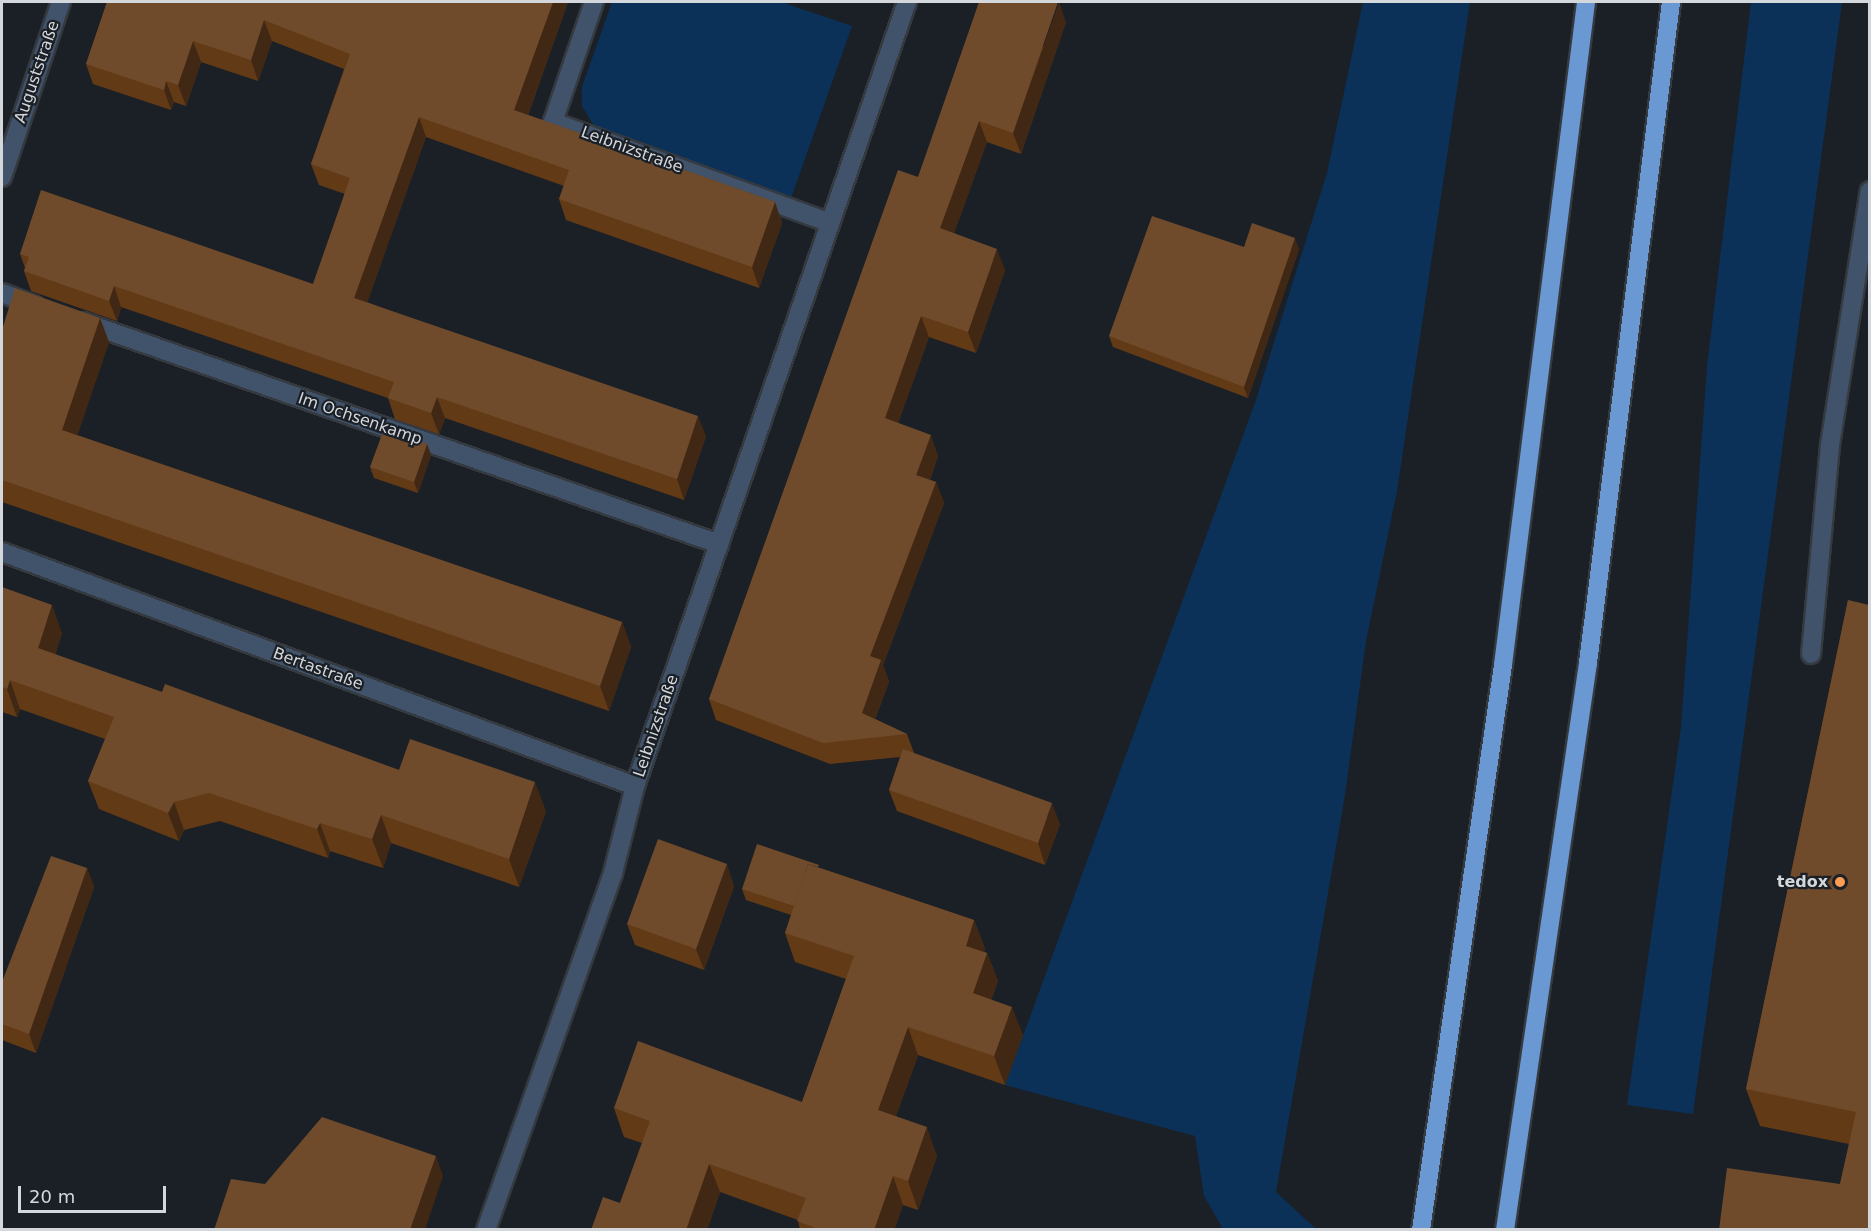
<!DOCTYPE html>
<html>
<head>
<meta charset="utf-8">
<style>
	body { margin:0 }
	#map { position:relative; width:1871px; height:1231px; overflow:hidden; background:#1b2027; font-family:"DejaVu Sans",sans-serif }
	div>[style] { position:absolute }
	.green>* { inset:0; background:#0b3159 }
	.roads { filter:drop-shadow(2px 0 #353a40) drop-shadow(-2px 0 #353a40) drop-shadow(0 2px #353a40) drop-shadow(0 -2px #353a40) }
	.minor>* { height:18px; margin:-9px; padding:0 9px; transform-origin:9px; border-radius:9px; background:#40536a }
	.highway>* { height:18px; margin:-9px; padding:0 9px; transform-origin:9px; border-radius:9px; background:#6998d2 }
	.wall>* { inset:0; background:#633a16 }
	.shaded-wall>* { inset:0; background:#412814 }
	.building>* { inset:0; background:#6f4b2b }
	.dots>* { width:16px; height:16px; translate:-50% -50%; box-sizing:border-box; border:3px solid #1b2027; border-radius:50% }
	span { translate:-50% -50%; white-space:nowrap; text-align:center; line-height:1.15; -webkit-text-stroke:4.5px #1b2027; paint-order:stroke }
	.street-label { font-size:16px; color:#d4d8dc }
	.poi-label { font-size:16px; color:#d4d8dc; font-weight:700 }
	.right { translate:-100% -50%; text-align:right }
	.frame { position:absolute; inset:0; border:3px solid #d4d8dc; pointer-events:none }
	.scale { position:absolute; left:18px; top:1186px; width:148px; height:27px; box-sizing:border-box; border:3px solid #d4d8dc; border-top:0; padding-left:8px; font-size:18px; line-height:21px; white-space:nowrap; color:#d4d8dc; -webkit-text-stroke:4px #1b2027; paint-order:stroke }
</style>
</head>
<body>
<div id="map">
	<div class="green">
		<div style="clip-path:polygon(612px 2px,781px 2px,852px 26px,791px 198px,604px 131px,593px 124px,582px 106px,582px 87px)"></div>
		<div style="clip-path:polygon(1363px 2px,1470px 2px,1397px 491px,1366px 641px,1345px 795px,1276px 1192px,1316px 1229px,1223px 1229px,1204px 1196px,1195px 1136px,1005px 1085px,1256px 400px,1327px 173px)"></div>
		<div style="clip-path:polygon(1751px 2px,1842px 2px,1693px 1114px,1627px 1105px,1681px 728px,1707px 366px)"></div>
	</div>
	<div class="roads">
		<div class="minor">
			<div style="left:594px;top:2px;width:127px;rotate:108.9deg"></div>
			<div style="left:553px;top:122px;width:295px;rotate:20deg"></div>
			<div style="left:2px;top:177px;width:185px;rotate:-71.4deg"></div>
			<div style="left:2px;top:293px;width:34px;rotate:21deg"></div>
			<div style="left:83px;top:322px;width:674px;rotate:19.24deg"></div>
			<div style="left:2px;top:552px;width:675px;rotate:20.29deg"></div>
			<div style="left:1811px;top:654px;width:210px;rotate:-84.8deg"></div>
			<div style="left:1830px;top:445px;width:257px;rotate:-81.1deg"></div>
			<div style="left:486px;top:1230px;width:379px;rotate:-70.4deg"></div>
			<div style="left:613px;top:873px;width:90px;rotate:-75.8deg"></div>
			<div style="left:635px;top:786px;width:830px;rotate:-70.87deg"></div>
		</div>
		<div class="highway">
			<div style="left:1421px;top:1230px;width:571px;rotate:-81.74deg"></div>
			<div style="left:1503px;top:665px;width:668px;rotate:-82.86deg"></div>
			<div style="left:1505px;top:1230px;width:573px;rotate:-81.67deg"></div>
			<div style="left:1588px;top:663px;width:666px;rotate:-82.84deg"></div>
		</div>
	</div>
	<div class="wall">
		<div style="clip-path:polygon(107px 2px,568px 2px,528px 115px,775px 202px,782px 223px,759px 288px,566px 220px,559px 199px,564px 186px,426px 137px,367px 302px,706px 436px,684px 500px,445px 418px,439px 434px,395px 419px,388px 398px,121px 307px,117px 321px,31px 291px,24px 271px,25px 268px,20px 254px,313px 284px,345px 194px,319px 185px,311px 164px,344px 69px,272px 41px,258px 81px,201px 62px,186px 106px,174px 102px,171px 110px,93px 84px,86px 64px)"></div>
		<div style="clip-path:polygon(1066px 22px,1021px 154px,987px 142px,954px 233px,1005px 270px,976px 353px,929px 337px,898px 423px,938px 456px,930px 480px,936px 482px,944px 503px,883px 665px,889px 682px,875px 719px,907px 734px,914px 753px,1060px 824px,1045px 865px,897px 811px,889px 790px,900px 757px,830px 764px,716px 720px,709px 699px,918px 177px)"></div>
		<div style="clip-path:polygon(1244px 247px,1299px 249px,1248px 398px,1113px 347px,1109px 336px)"></div>
		<div style="clip-path:polygon(100px 318px,109px 342px,77px 435px,622px 622px,631px 647px,609px 711px,2px 502px,2px 330px)"></div>
		<div style="clip-path:polygon(427px 444px,431px 455px,418px 493px,374px 478px,370px 467px)"></div>
		<div style="clip-path:polygon(2px 587px,62px 633px,55px 655px,162px 692px,399px 770px,546px 811px,519px 887px,391px 843px,383px 868px,330px 851px,328px 858px,220px 821px,184px 830px,179px 841px,99px 809px,88px 781px,105px 739px,20px 709px,17px 717px,2px 712px)"></div>
		<div style="clip-path:polygon(1848px 600px,1869px 1230px,1840px 1184px,1849px 1144px,1760px 1126px,1746px 1089px)"></div>
		<div style="clip-path:polygon(87px 868px,94px 887px,36px 1053px,2px 1040px,2px 982px)"></div>
		<div style="clip-path:polygon(820px 868px,974px 920px,985px 949px,984px 952px,987px 953px,998px 981px,991px 1000px,1023px 1035px,1005px 1085px,918px 1055px,896px 1116px,937px 1156px,918px 1210px,903px 1205px,894px 1230px,800px 1230px,798px 1220px,720px 1192px,707px 1230px,591px 1230px,620px 1203px,642px 1143px,624px 1137px,614px 1108px,802px 1102px,846px 979px,795px 962px,785px 933px,791px 915px,746px 900px,742px 889px)"></div>
		<div style="clip-path:polygon(734px 886px,704px 970px,635px 945px,627px 924px)"></div>
	</div>
	<div class="shaded-wall">
		<div style="clip-path:polygon(553px 2px,568px 2px,522px 131px,514px 110px)"></div>
		<div style="clip-path:polygon(1059px 2px,1066px 22px,1021px 154px,1013px 133px)"></div>
		<div style="clip-path:polygon(264px 20px,272px 41px,258px 81px,251px 60px)"></div>
		<div style="clip-path:polygon(193px 41px,201px 62px,186px 106px,178px 85px)"></div>
		<div style="clip-path:polygon(166px 81px,174px 102px,171px 110px,164px 90px)"></div>
		<div style="clip-path:polygon(419px 117px,426px 137px,362px 318px,354px 298px)"></div>
		<div style="clip-path:polygon(979px 121px,987px 142px,948px 250px,940px 228px)"></div>
		<div style="clip-path:polygon(775px 202px,782px 223px,759px 288px,752px 267px)"></div>
		<div style="clip-path:polygon(1295px 238px,1299px 249px,1248px 398px,1244px 387px)"></div>
		<div style="clip-path:polygon(997px 249px,1005px 270px,976px 353px,968px 332px)"></div>
		<div style="clip-path:polygon(114px 286px,121px 307px,117px 321px,109px 301px)"></div>
		<div style="clip-path:polygon(921px 316px,929px 337px,892px 440px,885px 418px)"></div>
		<div style="clip-path:polygon(100px 318px,109px 342px,71px 455px,62px 430px)"></div>
		<div style="clip-path:polygon(437px 397px,445px 418px,439px 434px,431px 413px)"></div>
		<div style="clip-path:polygon(698px 416px,706px 436px,684px 500px,677px 479px)"></div>
		<div style="clip-path:polygon(931px 435px,938px 456px,924px 496px,916px 475px)"></div>
		<div style="clip-path:polygon(427px 444px,431px 455px,418px 493px,414px 482px)"></div>
		<div style="clip-path:polygon(936px 482px,944px 503px,883px 665px,889px 682px,869px 734px,862px 713px,870px 656px)"></div>
		<div style="clip-path:polygon(52px 605px,62px 633px,48px 677px,38px 648px)"></div>
		<div style="clip-path:polygon(622px 622px,631px 647px,609px 711px,600px 686px)"></div>
		<div style="clip-path:polygon(10px 680px,20px 709px,17px 717px,7px 689px)"></div>
		<div style="clip-path:polygon(535px 782px,546px 811px,519px 887px,509px 859px)"></div>
		<div style="clip-path:polygon(174px 802px,184px 830px,179px 841px,168px 813px)"></div>
		<div style="clip-path:polygon(1052px 803px,1060px 824px,1045px 865px,1038px 843px)"></div>
		<div style="clip-path:polygon(381px 815px,391px 843px,383px 868px,372px 839px)"></div>
		<div style="clip-path:polygon(320px 823px,330px 851px,328px 858px,317px 829px)"></div>
		<div style="clip-path:polygon(727px 864px,734px 886px,704px 970px,696px 949px)"></div>
		<div style="clip-path:polygon(87px 868px,94px 887px,36px 1053px,29px 1034px)"></div>
		<div style="clip-path:polygon(974px 920px,985px 949px,976px 974px,966px 946px)"></div>
		<div style="clip-path:polygon(987px 953px,998px 981px,984px 1022px,973px 993px)"></div>
		<div style="clip-path:polygon(1012px 1007px,1023px 1035px,1005px 1085px,994px 1056px)"></div>
		<div style="clip-path:polygon(908px 1027px,918px 1055px,888px 1139px,878px 1110px)"></div>
		<div style="clip-path:polygon(927px 1127px,937px 1156px,918px 1210px,908px 1181px)"></div>
		<div style="clip-path:polygon(436px 1156px,443px 1176px,425px 1230px,410px 1230px)"></div>
		<div style="clip-path:polygon(709px 1164px,720px 1192px,707px 1230px,686px 1230px)"></div>
		<div style="clip-path:polygon(893px 1176px,903px 1205px,894px 1230px,874px 1230px)"></div>
	</div>
	<div class="building">
		<div style="clip-path:polygon(107px 2px,553px 2px,514px 110px,775px 202px,752px 267px,559px 199px,569px 170px,419px 117px,354px 298px,698px 416px,677px 479px,437px 397px,431px 413px,388px 398px,394px 382px,114px 286px,109px 301px,24px 271px,29px 257px,20px 254px,41px 190px,313px 284px,350px 178px,311px 164px,350px 54px,264px 20px,251px 60px,193px 41px,178px 85px,166px 81px,164px 90px,86px 64px)"></div>
		<div style="clip-path:polygon(979px 2px,1058px 2px,1013px 133px,979px 121px,940px 228px,997px 249px,968px 332px,921px 316px,885px 418px,931px 435px,916px 475px,936px 482px,870px 656px,881px 660px,862px 713px,907px 734px,823px 743px,709px 699px,898px 170px,918px 177px)"></div>
		<div style="clip-path:polygon(1152px 216px,1244px 247px,1252px 223px,1295px 238px,1244px 387px,1109px 336px)"></div>
		<div style="clip-path:polygon(15px 288px,100px 318px,62px 430px,622px 622px,600px 686px,2px 480px,2px 330px)"></div>
		<div style="clip-path:polygon(384px 429px,427px 444px,414px 482px,370px 467px)"></div>
		<div style="clip-path:polygon(2px 587px,52px 605px,38px 648px,162px 692px,165px 684px,399px 770px,410px 739px,535px 782px,509px 859px,381px 815px,372px 839px,320px 823px,317px 829px,209px 793px,174px 802px,168px 813px,88px 781px,114px 717px,10px 680px,7px 689px,2px 687px)"></div>
		<div style="clip-path:polygon(1848px 600px,1869px 605px,1869px 1230px,1719px 1230px,1727px 1168px,1840px 1184px,1856px 1112px,1746px 1089px)"></div>
		<div style="clip-path:polygon(903px 749px,1052px 803px,1038px 843px,889px 790px)"></div>
		<div style="clip-path:polygon(658px 839px,727px 864px,696px 949px,627px 924px)"></div>
		<div style="clip-path:polygon(757px 844px,819px 865px,818px 867px,808px 864px,794px 906px,742px 889px)"></div>
		<div style="clip-path:polygon(51px 856px,87px 868px,29px 1034px,2px 1024px,2px 982px)"></div>
		<div style="clip-path:polygon(808px 864px,974px 920px,966px 946px,987px 953px,973px 993px,1012px 1007px,994px 1056px,908px 1027px,878px 1110px,927px 1127px,908px 1181px,893px 1176px,874px 1230px,821px 1230px,797px 1221px,806px 1198px,709px 1164px,686px 1230px,591px 1230px,603px 1197px,620px 1203px,650px 1121px,614px 1108px,638px 1041px,802px 1102px,854px 956px,785px 933px)"></div>
		<div style="clip-path:polygon(322px 1117px,436px 1156px,410px 1230px,214px 1230px,231px 1179px,265px 1184px)"></div>
	</div>
	<div class="dots">
		<div style="left:1840px;top:882px;background:#fd9d54"></div>
	</div>
	<div class="street-label">
		<span style="left:37px;top:72px;rotate:-71deg">Auguststraße</span>
		<span style="left:632px;top:150px;rotate:20deg">Leibnizstraße</span>
		<span style="left:360px;top:419px;rotate:19deg">Im Ochsenkamp</span>
		<span style="left:318px;top:669px;rotate:20deg">Bertastraße</span>
		<span style="left:656px;top:726px;rotate:-71deg">Leibnizstraße</span>
	</div>
	<div class="poi-label">
		<span class="right" style="left:1828px;top:882px">tedox</span>
	</div>
	<div class="frame"></div>
	<div class="scale">20 m</div>
</div>
</body>
</html>
